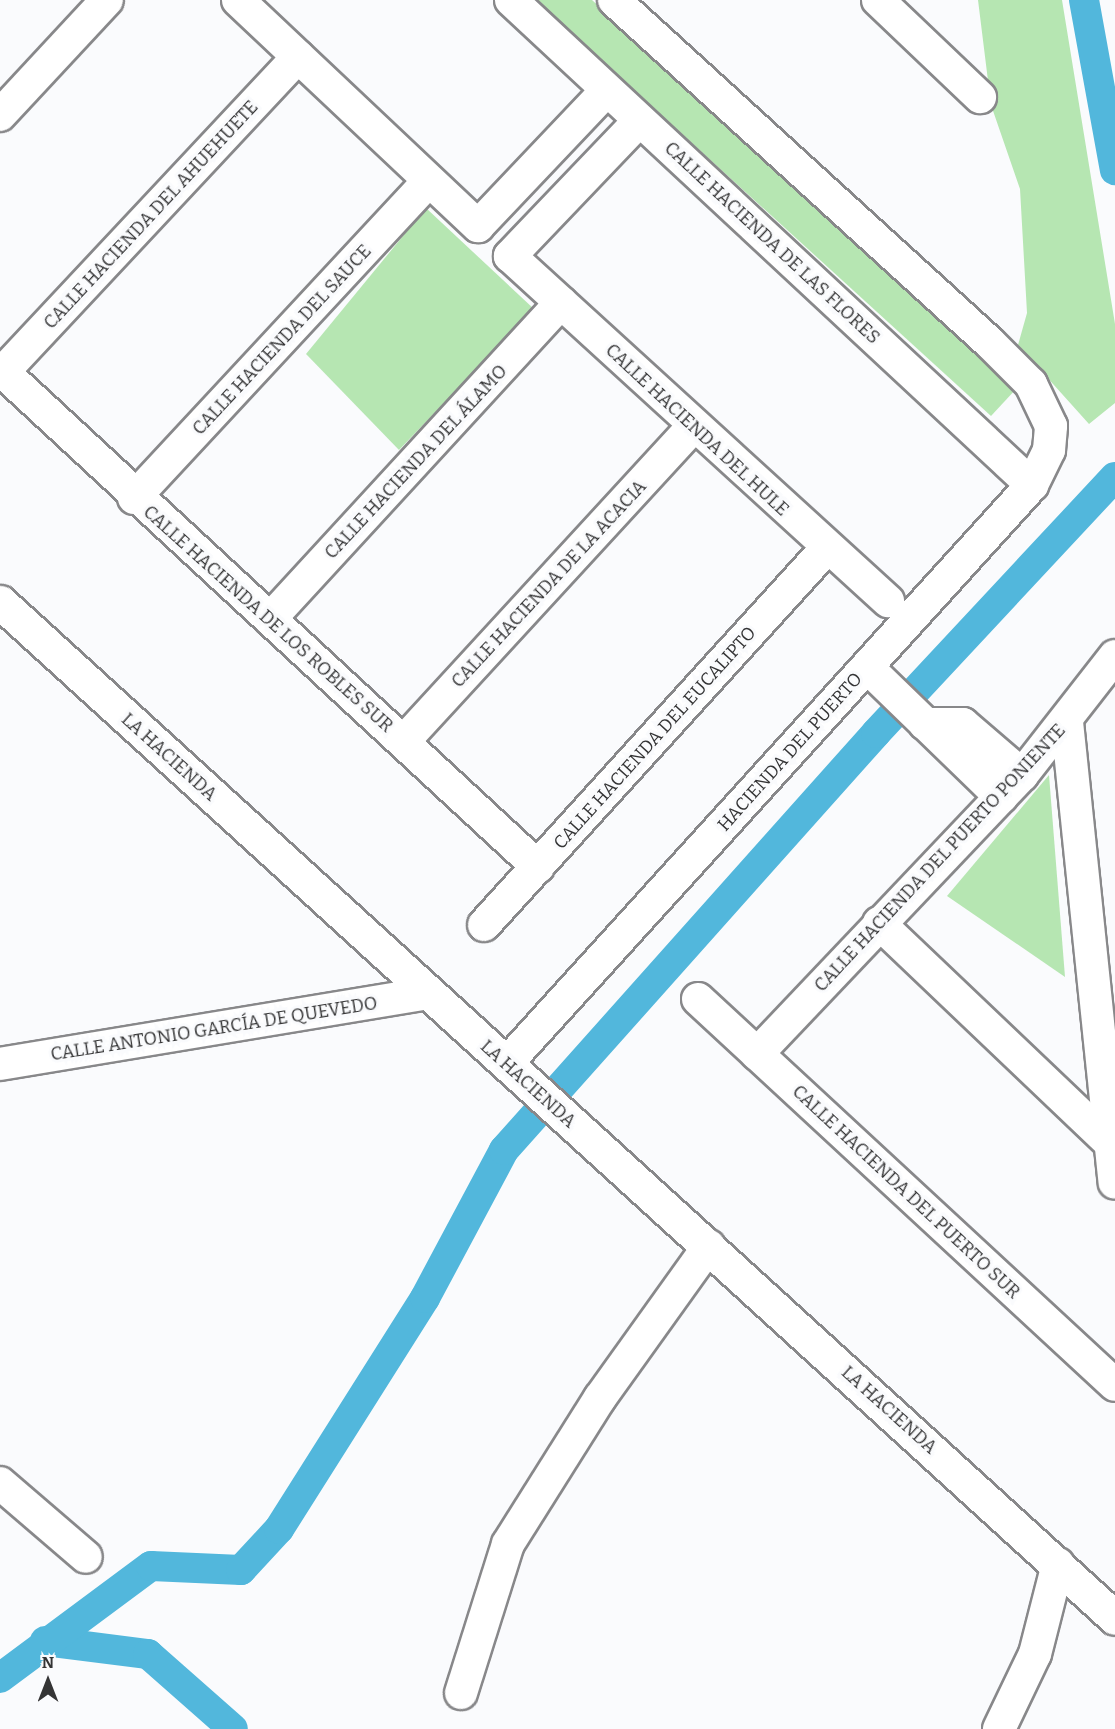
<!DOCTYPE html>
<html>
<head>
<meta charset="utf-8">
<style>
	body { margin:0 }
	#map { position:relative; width:1115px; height:1729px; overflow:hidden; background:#fafbfd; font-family:Bitter,serif }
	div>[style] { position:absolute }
	.green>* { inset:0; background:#b6e6b2 }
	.canal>* { height:30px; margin:-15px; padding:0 15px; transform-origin:15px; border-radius:15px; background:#52b7dc }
	.roads { filter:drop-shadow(2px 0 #88888a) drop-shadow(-2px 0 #88888a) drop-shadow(0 2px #88888a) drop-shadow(0 -2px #88888a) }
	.minor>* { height:32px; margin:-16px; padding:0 16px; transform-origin:16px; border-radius:16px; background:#fff }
	.tertiary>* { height:33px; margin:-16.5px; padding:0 16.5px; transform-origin:16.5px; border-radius:16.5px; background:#fff }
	span { translate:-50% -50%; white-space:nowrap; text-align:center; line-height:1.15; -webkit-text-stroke:6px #fafbfd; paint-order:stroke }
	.street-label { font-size:18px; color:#343435 }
	.north { position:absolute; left:18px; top:1651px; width:60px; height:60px; -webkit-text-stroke:4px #fafbfd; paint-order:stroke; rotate:0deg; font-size:16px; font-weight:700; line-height:24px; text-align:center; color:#343435 }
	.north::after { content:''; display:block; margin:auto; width:21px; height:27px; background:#343435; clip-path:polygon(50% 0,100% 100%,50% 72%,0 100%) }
</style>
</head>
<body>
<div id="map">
	<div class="green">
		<div style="clip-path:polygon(535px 0,592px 0,1017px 388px,991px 416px)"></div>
		<div style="clip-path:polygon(978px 0,1062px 0,1115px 324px,1115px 403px,1089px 424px,1018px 345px,1027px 313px,1020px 189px,991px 105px)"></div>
		<div style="clip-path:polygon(426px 208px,534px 309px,399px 450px,306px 354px)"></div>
		<div style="clip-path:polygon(1049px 775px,1065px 977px,947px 896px)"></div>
	</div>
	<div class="canal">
		<div style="left:1084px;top:0;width:173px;rotate:79.7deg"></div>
		<div style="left:45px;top:1641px;width:104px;rotate:7.2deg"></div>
		<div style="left:148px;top:1654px;width:113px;rotate:41.4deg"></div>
		<div style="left:0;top:1678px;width:188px;rotate:-36.6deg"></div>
		<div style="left:151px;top:1566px;width:90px;rotate:2.5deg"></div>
		<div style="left:241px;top:1570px;width:56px;rotate:-47.2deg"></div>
		<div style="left:279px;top:1529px;width:273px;rotate:-57.7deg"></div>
		<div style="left:425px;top:1298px;width:168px;rotate:-61.9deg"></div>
		<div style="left:504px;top:1150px;width:559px;rotate:-48.26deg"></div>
		<div style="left:876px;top:733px;width:350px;rotate:-47deg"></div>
	</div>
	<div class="roads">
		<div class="minor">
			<div style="left:238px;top:0;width:330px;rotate:43.3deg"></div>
			<div style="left:478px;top:226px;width:186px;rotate:-46.5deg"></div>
			<div style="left:511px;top:0;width:712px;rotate:42.95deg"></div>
			<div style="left:878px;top:0;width:141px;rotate:43.6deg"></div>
			<div style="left:0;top:115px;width:157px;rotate:-47.1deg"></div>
			<div style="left:639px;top:121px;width:187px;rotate:133.7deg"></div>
			<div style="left:510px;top:256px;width:512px;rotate:42.39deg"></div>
			<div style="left:0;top:369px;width:733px;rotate:42.79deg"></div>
			<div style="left:3px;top:372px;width:432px;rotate:-46.9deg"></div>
			<div style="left:134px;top:498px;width:433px;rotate:-47.1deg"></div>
			<div style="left:270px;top:619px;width:430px;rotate:-47.4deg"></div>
			<div style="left:867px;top:667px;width:187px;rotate:44.1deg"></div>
			<div style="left:1067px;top:722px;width:463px;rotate:84.1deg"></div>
			<div style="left:925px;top:724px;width:38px"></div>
			<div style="left:963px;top:724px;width:78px;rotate:40.8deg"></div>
			<div style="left:404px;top:741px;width:427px;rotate:-47.4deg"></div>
			<div style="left:879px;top:923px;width:320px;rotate:43.6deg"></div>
			<div style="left:484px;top:925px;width:507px;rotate:-47.72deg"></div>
			<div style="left:698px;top:999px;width:568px;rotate:42.79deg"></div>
			<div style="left:757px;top:1054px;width:385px;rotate:-46.5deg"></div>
			<div style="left:1022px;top:775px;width:151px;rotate:-52deg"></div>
			<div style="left:0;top:1064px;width:434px;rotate:-9.4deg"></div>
			<div style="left:506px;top:1064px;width:782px;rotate:-47.75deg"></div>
			<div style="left:1032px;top:485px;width:39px;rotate:-64deg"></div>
			<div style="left:1049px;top:450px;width:24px;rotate:-85deg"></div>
			<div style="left:1051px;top:426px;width:47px;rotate:-115.5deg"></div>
			<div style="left:1031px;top:384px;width:58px;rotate:-135deg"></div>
			<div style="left:990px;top:343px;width:509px;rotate:-137.63deg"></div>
			<div style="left:0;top:1483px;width:113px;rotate:40.7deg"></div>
			<div style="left:461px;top:1693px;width:156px;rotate:-72.5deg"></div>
			<div style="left:508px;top:1544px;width:173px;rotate:-57.8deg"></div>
			<div style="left:600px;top:1398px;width:187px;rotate:-54.4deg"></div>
			<div style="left:999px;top:1729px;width:83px;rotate:-64.4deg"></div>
			<div style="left:1035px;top:1654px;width:93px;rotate:-75.7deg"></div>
		</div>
		<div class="tertiary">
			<div style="left:0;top:602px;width:1508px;rotate:42.34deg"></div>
		</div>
	</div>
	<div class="street-label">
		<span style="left:151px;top:215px;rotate:-47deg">CALLE HACIENDA DEL AHUEHUETE</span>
		<span style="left:772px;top:243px;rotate:43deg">CALLE HACIENDA DE LAS FLORES</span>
		<span style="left:282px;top:340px;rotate:-47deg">CALLE HACIENDA DEL SAUCE</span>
		<span style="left:697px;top:430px;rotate:43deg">CALLE HACIENDA DEL HULE</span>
		<span style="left:416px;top:462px;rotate:-47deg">CALLE HACIENDA DEL ÁLAMO</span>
		<span style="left:549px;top:584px;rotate:-47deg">CALLE HACIENDA DE LA ACACIA</span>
		<span style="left:268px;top:619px;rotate:42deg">CALLE HACIENDA DE LOS ROBLES SUR</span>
		<span style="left:655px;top:738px;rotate:-48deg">CALLE HACIENDA DEL EUCALIPTO</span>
		<span style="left:790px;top:752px;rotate:-48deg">HACIENDA DEL PUERTO</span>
		<span style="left:169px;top:757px;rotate:42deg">LA HACIENDA</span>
		<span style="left:940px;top:858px;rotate:-47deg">CALLE HACIENDA DEL PUERTO PONIENTE</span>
		<span style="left:214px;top:1029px;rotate:-9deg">CALLE ANTONIO GARCÍA DE QUEVEDO</span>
		<span style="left:528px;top:1084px;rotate:42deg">LA HACIENDA</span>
		<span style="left:906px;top:1192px;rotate:43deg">CALLE HACIENDA DEL PUERTO SUR</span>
		<span style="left:889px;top:1410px;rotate:42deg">LA HACIENDA</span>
	</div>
	<div class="north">N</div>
</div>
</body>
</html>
